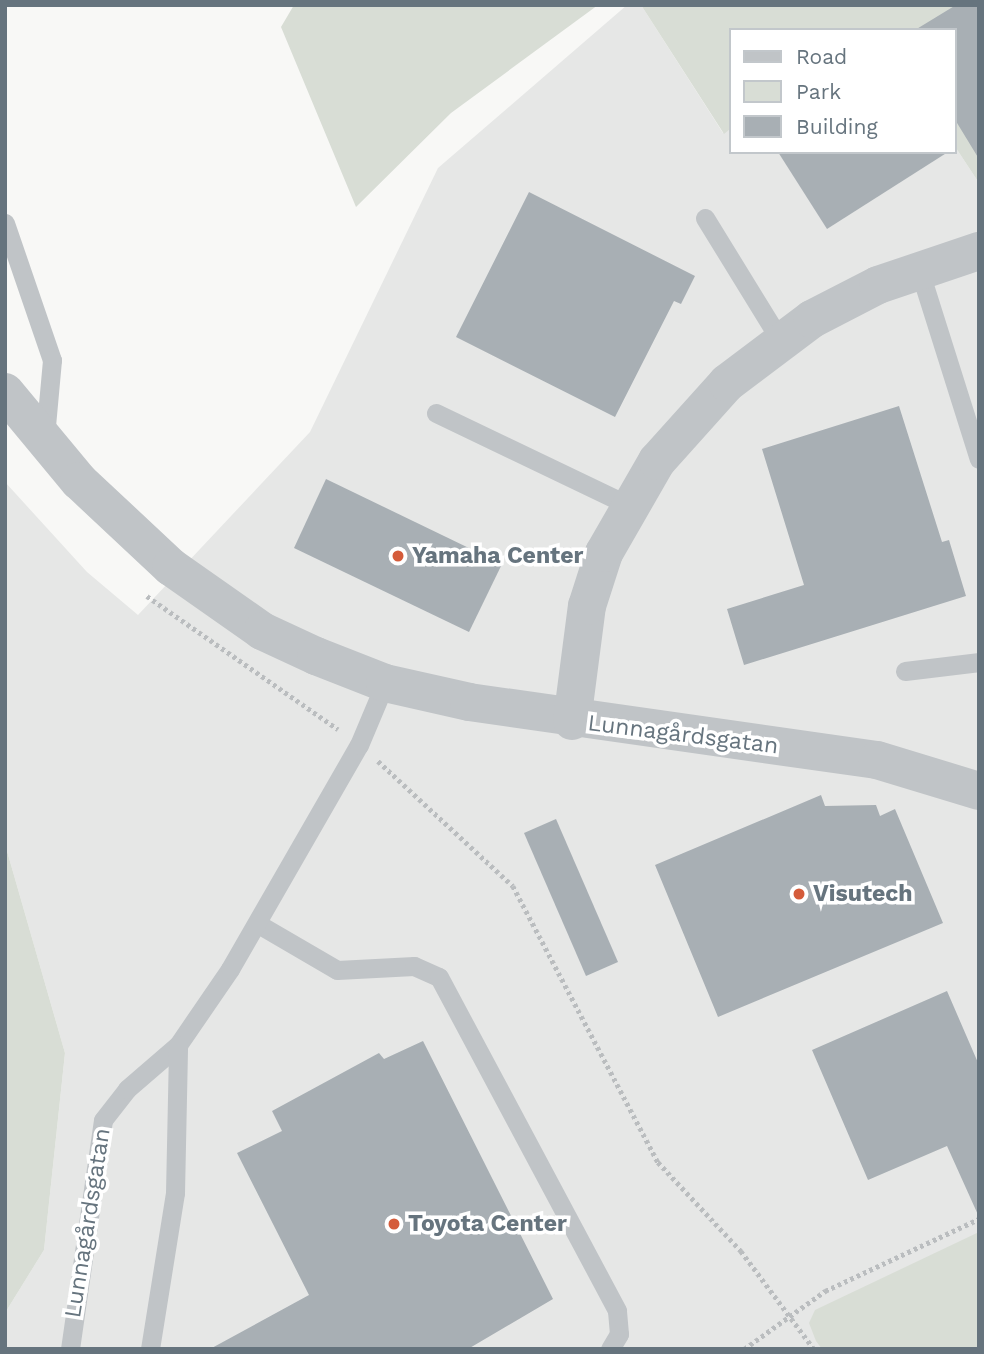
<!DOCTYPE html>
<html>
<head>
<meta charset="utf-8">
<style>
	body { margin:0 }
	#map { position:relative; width:984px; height:1354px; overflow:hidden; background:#f8f8f6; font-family:"Work Sans",sans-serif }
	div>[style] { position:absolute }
	.built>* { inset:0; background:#e6e7e6 }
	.green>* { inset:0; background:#d8ddd5 }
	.building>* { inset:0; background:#a8afb4 }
	.path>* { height:4.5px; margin-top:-2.25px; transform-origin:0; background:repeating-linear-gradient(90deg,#babdbf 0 3.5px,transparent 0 7px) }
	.lane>* { height:19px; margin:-9.5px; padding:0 9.5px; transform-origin:9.5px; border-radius:9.5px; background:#c0c4c7 }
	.street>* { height:38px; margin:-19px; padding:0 19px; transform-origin:19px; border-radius:19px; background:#c0c4c7 }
	.dots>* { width:19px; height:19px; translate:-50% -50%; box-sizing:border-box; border:4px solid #fff; border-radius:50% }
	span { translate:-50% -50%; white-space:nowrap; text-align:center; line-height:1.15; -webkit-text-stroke:7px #fff; paint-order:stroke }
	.poi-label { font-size:23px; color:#66747e; font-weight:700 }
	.left { translate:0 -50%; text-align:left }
	.street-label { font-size:23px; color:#66747e }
	.frame { position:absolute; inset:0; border:7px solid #66747e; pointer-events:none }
	.legend { position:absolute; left:729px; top:28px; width:228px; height:126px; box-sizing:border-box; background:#fff; border:2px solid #c2c7cb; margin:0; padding:9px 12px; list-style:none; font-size:21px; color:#66747e }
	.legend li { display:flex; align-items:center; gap:14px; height:35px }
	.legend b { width:35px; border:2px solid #c2c7cb }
</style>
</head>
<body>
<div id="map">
	<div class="built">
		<div style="clip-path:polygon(627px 5px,641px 5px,723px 133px,730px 129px,730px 152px,954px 152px,954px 145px,979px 183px,979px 1349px,5px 1349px,5px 1313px,44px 1250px,65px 1053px,5px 844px,5px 482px,87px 572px,138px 615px,310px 432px,438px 168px)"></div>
	</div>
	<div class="green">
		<div style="clip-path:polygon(294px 5px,598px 5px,451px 113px,356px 207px,281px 27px)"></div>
		<div style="clip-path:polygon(641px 5px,979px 5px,979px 183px,954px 145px,954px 30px,730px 30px,730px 129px,724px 134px)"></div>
		<div style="clip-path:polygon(5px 844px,65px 1053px,44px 1250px,5px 1313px)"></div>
		<div style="clip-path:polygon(979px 1232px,979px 1349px,822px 1349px,816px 1341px,809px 1323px,815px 1310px)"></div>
	</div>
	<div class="building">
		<div style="clip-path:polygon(956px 5px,979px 5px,979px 159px,954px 118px,954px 30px,915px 30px)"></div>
		<div style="clip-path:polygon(778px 152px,948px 152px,827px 229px)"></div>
		<div style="clip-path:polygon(529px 192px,695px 276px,681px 304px,674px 301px,615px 417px,456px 337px)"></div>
		<div style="clip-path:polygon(899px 406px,942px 542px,949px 540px,966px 596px,744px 665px,727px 609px,804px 585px,762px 449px)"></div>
		<div style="clip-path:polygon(326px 479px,502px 564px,469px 632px,294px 548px)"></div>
		<div style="clip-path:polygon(821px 795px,825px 806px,876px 805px,880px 816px,895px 809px,943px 923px,718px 1017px,655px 865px)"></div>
		<div style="clip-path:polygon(556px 819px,618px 962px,586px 976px,524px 833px)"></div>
		<div style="clip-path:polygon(947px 991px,979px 1065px,979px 1217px,947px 1146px,868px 1180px,812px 1050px)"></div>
		<div style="clip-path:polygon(423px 1041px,553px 1299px,468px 1349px,210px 1349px,309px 1295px,237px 1153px,282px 1131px,272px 1111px,379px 1053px,384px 1059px)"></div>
	</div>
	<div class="path">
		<div style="left:147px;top:596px;width:233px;rotate:34.9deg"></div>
		<div style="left:378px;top:761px;width:184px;rotate:42.8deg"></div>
		<div style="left:513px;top:886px;width:312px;rotate:62.3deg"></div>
		<div style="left:658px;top:1162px;width:122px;rotate:47deg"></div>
		<div style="left:741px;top:1251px;width:122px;rotate:53.3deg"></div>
		<div style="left:744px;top:1349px;width:100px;rotate:-35.6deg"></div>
		<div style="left:825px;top:1291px;width:170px;rotate:-25.1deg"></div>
	</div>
	<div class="lane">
		<div style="left:705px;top:218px;width:143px;rotate:58.4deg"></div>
		<div style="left:5px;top:223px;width:145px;rotate:71.1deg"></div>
		<div style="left:52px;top:360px;width:77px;rotate:95.2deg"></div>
		<div style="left:919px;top:269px;width:199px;rotate:72.5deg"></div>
		<div style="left:436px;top:413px;width:213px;rotate:25.6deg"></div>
		<div style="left:905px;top:671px;width:75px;rotate:-6.9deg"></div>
		<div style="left:258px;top:924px;width:91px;rotate:30.2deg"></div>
		<div style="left:337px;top:970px;width:77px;rotate:-3deg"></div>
		<div style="left:414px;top:966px;width:27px;rotate:24deg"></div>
		<div style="left:439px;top:977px;width:378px;rotate:61.9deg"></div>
		<div style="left:617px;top:1311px;width:23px;rotate:85deg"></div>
		<div style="left:619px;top:1334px;width:17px;rotate:121deg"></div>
		<div style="left:70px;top:1349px;width:231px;rotate:-81.8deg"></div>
		<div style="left:103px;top:1120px;width:39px;rotate:-52deg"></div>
		<div style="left:127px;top:1089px;width:67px;rotate:-40.8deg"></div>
		<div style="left:178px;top:1045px;width:92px;rotate:-55.6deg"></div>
		<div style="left:230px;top:969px;width:258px;rotate:-60.1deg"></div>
		<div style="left:359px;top:745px;width:67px;rotate:-67.2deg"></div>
		<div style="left:150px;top:1349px;width:158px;rotate:-80.9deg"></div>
		<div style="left:175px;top:1193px;width:148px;rotate:-88.8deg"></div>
	</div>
	<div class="street">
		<div style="left:5px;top:392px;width:116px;rotate:50.3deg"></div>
		<div style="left:79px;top:481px;width:126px;rotate:43.1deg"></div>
		<div style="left:171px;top:567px;width:111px;rotate:35.1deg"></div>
		<div style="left:262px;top:631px;width:60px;rotate:24.8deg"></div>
		<div style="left:316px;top:656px;width:74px;rotate:21.4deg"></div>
		<div style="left:385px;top:683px;width:86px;rotate:12.7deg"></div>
		<div style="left:469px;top:702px;width:412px;rotate:8.1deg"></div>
		<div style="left:877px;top:760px;width:107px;rotate:16.9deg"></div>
		<div style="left:572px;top:721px;width:116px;rotate:-82.6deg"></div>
		<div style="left:587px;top:606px;width:56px;rotate:-72.2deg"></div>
		<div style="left:604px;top:553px;width:106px;rotate:-60.1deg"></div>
		<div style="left:657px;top:461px;width:105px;rotate:-48.1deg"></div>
		<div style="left:727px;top:383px;width:106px;rotate:-37deg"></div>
		<div style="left:812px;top:319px;width:74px;rotate:-27.3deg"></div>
		<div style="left:878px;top:285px;width:107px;rotate:-18.6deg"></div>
	</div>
	<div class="dots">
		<div style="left:398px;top:556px;background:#d45b3a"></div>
		<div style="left:799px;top:894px;background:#d45b3a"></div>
		<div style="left:394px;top:1224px;background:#d45b3a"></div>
	</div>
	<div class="poi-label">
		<span class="left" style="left:412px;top:556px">Yamaha Center</span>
		<span class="left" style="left:813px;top:894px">Visutech</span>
		<span class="left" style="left:408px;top:1224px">Toyota Center</span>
	</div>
	<div class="street-label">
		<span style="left:683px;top:735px;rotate:7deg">Lunnagårdsgatan</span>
		<span style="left:88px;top:1223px;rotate:-81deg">Lunnagårdsgatan</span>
	</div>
	<div class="frame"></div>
	<ul class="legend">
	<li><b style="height:9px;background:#c0c4c7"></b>Road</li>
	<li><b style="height:19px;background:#d8ddd5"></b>Park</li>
	<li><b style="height:19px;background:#a8afb4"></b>Building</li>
	</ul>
</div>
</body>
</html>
